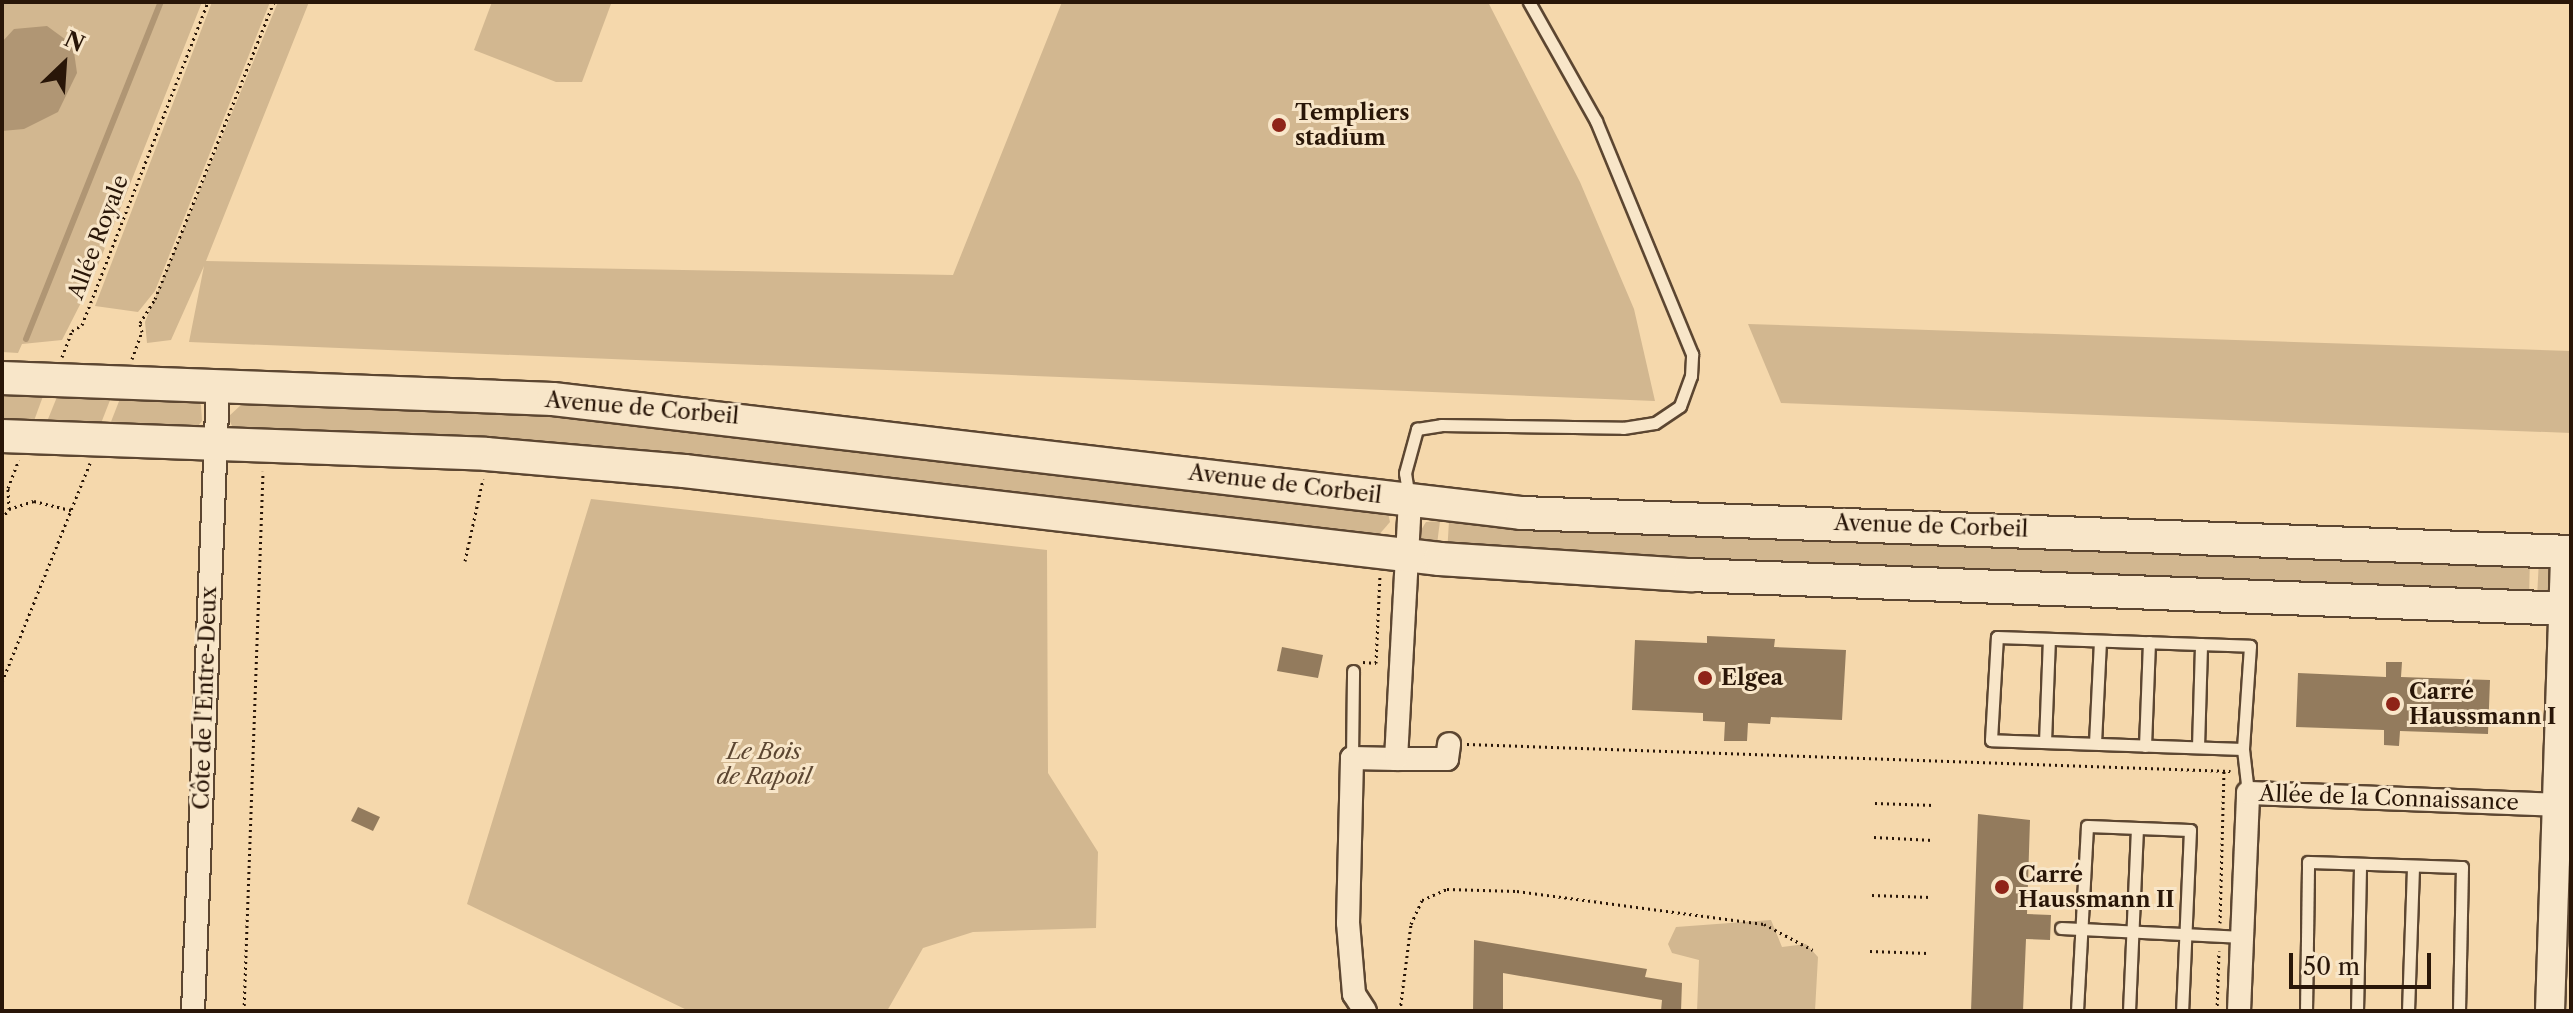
<!DOCTYPE html>
<html>
<head>
<meta charset="utf-8">
<style>
	body { margin:0 }
	#map { position:relative; width:2573px; height:1013px; overflow:hidden; background:#f5d8ac; font-family:"Libre Caslon Text",serif }
	div>[style] { position:absolute }
	.green>* { inset:0; background:#d2b790 }
	.water>* { inset:0; background:#b09674 }
	.stream>* { height:6px; margin:-3px; padding:0 3px; transform-origin:3px; border-radius:3px; background:#b09674 }
	.building>* { inset:0; background:#937b5d }
	.path>* { height:3px; margin-top:-1.5px; transform-origin:0; background:repeating-linear-gradient(90deg,#291608 0 2px,transparent 0 6px) }
	.roads { filter:drop-shadow(2px 0 #5c4631) drop-shadow(-2px 0 #5c4631) drop-shadow(0 2px #5c4631) drop-shadow(0 -2px #5c4631) }
	.service>* { height:11px; margin:-5.5px; padding:0 5.5px; transform-origin:5.5px; border-radius:5.5px; background:#f8e6c9 }
	.minor>* { height:22px; margin:-11px; padding:0 11px; transform-origin:11px; border-radius:11px; background:#f8e6c9 }
	.tertiary>* { height:28px; margin:-14px; padding:0 14px; transform-origin:14px; border-radius:14px; background:#f8e6c9 }
	.secondary>* { height:32px; margin:-16px; padding:0 16px; transform-origin:16px; border-radius:16px; background:#f8e6c9 }
	.dots>* { width:22px; height:22px; translate:-50% -50%; box-sizing:border-box; border:4px solid #f8e6c9; border-radius:50% }
	span { translate:-50% -50%; white-space:nowrap; text-align:center; line-height:1.15; -webkit-text-stroke:6px #f8e6c9; paint-order:stroke }
	.poi-label { font-size:22px; color:#291608; font-weight:700 }
	.left { translate:0 -50%; text-align:left }
	.street-label { font-size:22px; color:#291608 }
	.park-label { font-size:22px; color:#5c4631; font-style:italic }
	.frame { position:absolute; inset:0; border:4px solid #291608; pointer-events:none }
	.north { position:absolute; left:24px; top:24px; width:80px; height:80px; -webkit-text-stroke:6px #f8e6c9; paint-order:stroke; rotate:25deg; font-size:22px; font-weight:700; line-height:32px; text-align:center; color:#291608 }
	.north::after { content:''; display:block; margin:auto; width:28px; height:36px; background:#291608; clip-path:polygon(50% 0,100% 100%,50% 72%,0 100%) }
	.scale { position:absolute; left:2289px; top:953px; width:142px; height:36px; box-sizing:border-box; border:4px solid #291608; border-top:0; padding-left:10px; font-size:24px; line-height:28px; white-space:nowrap; color:#291608; -webkit-text-stroke:6px #f8e6c9; paint-order:stroke }
</style>
</head>
<body>
<div id="map">
	<div class="green">
		<div style="clip-path:polygon(2px 2px,202px 2px,91px 283px,62px 340px,22px 344px,18px 353px,2px 352px)"></div>
		<div style="clip-path:polygon(212px 2px,270px 2px,155px 291px,138px 312px,95px 306px)"></div>
		<div style="clip-path:polygon(278px 2px,309px 2px,206px 261px,953px 275px,1062px 2px,1488px 2px,1580px 182px,1634px 309px,1655px 401px,189px 342px,204px 266px,171px 340px,147px 343px,145px 322px)"></div>
		<div style="clip-path:polygon(492px 2px,611px 4px,582px 82px,556px 82px,474px 50px)"></div>
		<div style="clip-path:polygon(1748px 324px,2571px 351px,2571px 433px,1781px 403px)"></div>
		<div style="clip-path:polygon(2px 385px,46px 388px,31px 429px,2px 428px)"></div>
		<div style="clip-path:polygon(61px 387px,114px 390px,98px 431px,44px 429px)"></div>
		<div style="clip-path:polygon(123px 391px,194px 396px,201px 405px,202px 421px,193px 432px,107px 432px)"></div>
		<div style="clip-path:polygon(242px 404px,590px 410px,1388px 513px,1390px 522px,1377px 537px,235px 433px,228px 417px)"></div>
		<div style="clip-path:polygon(591px 499px,1047px 550px,1048px 773px,1098px 852px,1096px 928px,973px 932px,923px 948px,887px 1011px,689px 1011px,467px 904px)"></div>
		<div style="clip-path:polygon(1440px 521px,1436px 552px,1419px 542px,1418px 535px,1426px 522px)"></div>
		<div style="clip-path:polygon(1449px 521px,1542px 530px,1573px 523px,2530px 557px,2529px 599px,1447px 554px)"></div>
		<div style="clip-path:polygon(2539px 559px,2552px 566px,2550px 593px,2537px 598px)"></div>
		<div style="clip-path:polygon(1771px 920px,1782px 947px,1806px 944px,1818px 957px,1815px 1011px,1697px 1011px,1699px 960px,1672px 953px,1668px 944px,1676px 927px)"></div>
	</div>
	<div class="water">
		<div style="clip-path:polygon(47px 26px,73px 45px,77px 73px,58px 112px,24px 129px,2px 131px,2px 42px,14px 29px)"></div>
	</div>
	<div class="stream">
		<div style="left:26px;top:339px;width:363px;rotate:-68.2deg"></div>
	</div>
	<div class="building">
		<div style="clip-path:polygon(1707px 636px,1775px 639px,1774px 647px,1846px 650px,1842px 720px,1771px 717px,1770px 724px,1748px 723px,1747px 741px,1724px 741px,1725px 722px,1703px 721px,1703px 713px,1632px 710px,1635px 640px,1707px 643px)"></div>
		<div style="clip-path:polygon(1282px 647px,1323px 655px,1318px 678px,1277px 671px)"></div>
		<div style="clip-path:polygon(2386px 662px,2402px 662px,2401px 677px,2490px 680px,2488px 734px,2400px 731px,2399px 746px,2384px 745px,2384px 730px,2296px 727px,2298px 673px,2386px 677px)"></div>
		<div style="clip-path:polygon(358px 807px,380px 817px,373px 831px,351px 821px)"></div>
		<div style="clip-path:polygon(1978px 814px,2030px 820px,2027px 914px,2051px 915px,2050px 940px,2026px 939px,2023px 1011px,1971px 1011px)"></div>
		<div style="clip-path:polygon(1474px 940px,1647px 969px,1645px 977px,1682px 983px,1681px 1011px,1661px 1011px,1662px 1000px,1503px 973px,1503px 1011px,1473px 1011px)"></div>
	</div>
	<div class="path">
		<div style="left:62px;top:357px;width:28px;rotate:-69deg"></div>
		<div style="left:72px;top:331px;width:12px;rotate:-31deg"></div>
		<div style="left:82px;top:325px;width:347px;rotate:-68.7deg"></div>
		<div style="left:132px;top:359px;width:29px;rotate:-70deg"></div>
		<div style="left:142px;top:332px;width:9px;rotate:-103deg"></div>
		<div style="left:140px;top:323px;width:28px;rotate:-58deg"></div>
		<div style="left:155px;top:299px;width:320px;rotate:-68.2deg"></div>
		<div style="left:9px;top:509px;width:26px;rotate:-18deg"></div>
		<div style="left:34px;top:501px;width:38px;rotate:14deg"></div>
		<div style="left:2px;top:519px;width:12px;rotate:-55deg"></div>
		<div style="left:9px;top:509px;width:21px;rotate:-93deg"></div>
		<div style="left:8px;top:488px;width:30px;rotate:-69deg"></div>
		<div style="left:465px;top:561px;width:84px;rotate:-77.6deg"></div>
		<div style="left:1363px;top:662px;width:13px;rotate:4deg"></div>
		<div style="left:1376px;top:663px;width:87px;rotate:-87.4deg"></div>
		<div style="left:2px;top:682px;width:236px;rotate:-68.1deg"></div>
		<div style="left:1467px;top:744px;width:764px;rotate:2.02deg"></div>
		<div style="left:1875px;top:803px;width:59px;rotate:1.9deg"></div>
		<div style="left:1874px;top:837px;width:59px;rotate:2.9deg"></div>
		<div style="left:1872px;top:895px;width:59px;rotate:1.9deg"></div>
		<div style="left:2220px;top:923px;width:152px;rotate:-88.5deg"></div>
		<div style="left:1870px;top:951px;width:58px;rotate:2deg"></div>
		<div style="left:244px;top:1011px;width:540px;rotate:-87.98deg"></div>
		<div style="left:1400px;top:1011px;width:88px;rotate:-82.8deg"></div>
		<div style="left:1411px;top:924px;width:26px;rotate:-65deg"></div>
		<div style="left:1422px;top:900px;width:27px;rotate:-24deg"></div>
		<div style="left:1447px;top:889px;width:70px;rotate:1.6deg"></div>
		<div style="left:1517px;top:891px;width:249px;rotate:7.6deg"></div>
		<div style="left:1764px;top:924px;width:55px;rotate:28deg"></div>
		<div style="left:2217px;top:1011px;width:60px;rotate:-88.1deg"></div>
	</div>
	<div class="roads">
		<div class="service">
			<div style="left:1409px;top:498px;width:25px;rotate:-99deg"></div>
			<div style="left:1405px;top:473px;width:46px;rotate:-74.7deg"></div>
			<div style="left:1417px;top:429px;width:24px;rotate:-9deg"></div>
			<div style="left:1441px;top:425px;width:182px;rotate:0.9deg"></div>
			<div style="left:1623px;top:428px;width:32px;rotate:-9deg"></div>
			<div style="left:1655px;top:423px;width:30px;rotate:-34deg"></div>
			<div style="left:1680px;top:406px;width:32px;rotate:-70deg"></div>
			<div style="left:1691px;top:376px;width:22px;rotate:-87deg"></div>
			<div style="left:1692px;top:354px;width:252px;rotate:-112.4deg"></div>
			<div style="left:1596px;top:121px;width:137px;rotate:-119.4deg"></div>
			<div style="left:2045px;top:742px;width:103px;rotate:-87.8deg"></div>
			<div style="left:2095px;top:743px;width:101px;rotate:-87.2deg"></div>
			<div style="left:2145px;top:746px;width:104px;rotate:-87.8deg"></div>
			<div style="left:2198px;top:747px;width:103px;rotate:-88.3deg"></div>
			<div style="left:2243px;top:749px;width:252px;rotate:-178deg"></div>
			<div style="left:1991px;top:740px;width:103px;rotate:-86.7deg"></div>
			<div style="left:1997px;top:637px;width:253px;rotate:2deg"></div>
			<div style="left:2250px;top:646px;width:103px;rotate:93.9deg"></div>
			<div style="left:2243px;top:749px;width:44px;rotate:83.5deg"></div>
			<div style="left:1352px;top:758px;width:87px;rotate:-89.3deg"></div>
			<div style="left:2061px;top:928px;width:182px;rotate:2.8deg"></div>
			<div style="left:2077px;top:1011px;width:185px;rotate:-86.9deg"></div>
			<div style="left:2087px;top:826px;width:103px;rotate:2.2deg"></div>
			<div style="left:2190px;top:830px;width:181px;rotate:92.5deg"></div>
			<div style="left:2129px;top:1011px;width:183px;rotate:-87.5deg"></div>
			<div style="left:2306px;top:1011px;width:149px;rotate:-89.2deg"></div>
			<div style="left:2308px;top:862px;width:154px;rotate:1.9deg"></div>
			<div style="left:2462px;top:867px;width:144px;rotate:91.2deg"></div>
			<div style="left:2357px;top:1011px;width:147px;rotate:-88.8deg"></div>
			<div style="left:2408px;top:1011px;width:145px;rotate:-88deg"></div>
		</div>
		<div class="minor">
			<div style="left:1396px;top:759px;width:51px"></div>
			<div style="left:1447px;top:759px;width:15px;rotate:-82deg"></div>
			<div style="left:193px;top:1011px;width:626px;rotate:-87.71deg"></div>
			<div style="left:1365px;top:1011px;width:20px;rotate:-123deg"></div>
			<div style="left:1354px;top:994px;width:71px;rotate:-94.8deg"></div>
			<div style="left:1348px;top:923px;width:165px;rotate:-88.6deg"></div>
			<div style="left:1352px;top:758px;width:44px;rotate:1.3deg"></div>
			<div style="left:1396px;top:759px;width:260px;rotate:-86.9deg"></div>
			<div style="left:2239px;top:1011px;width:218px;rotate:-87.6deg"></div>
			<div style="left:2248px;top:793px;width:309px;rotate:2.2deg"></div>
		</div>
		<div class="tertiary">
			<div style="left:2550px;top:1011px;width:460px;rotate:-88.1deg"></div>
		</div>
		<div class="secondary">
			<div style="left:2px;top:378px;width:551px;rotate:2.18deg"></div>
			<div style="left:553px;top:399px;width:976px;rotate:6.71deg"></div>
			<div style="left:1522px;top:513px;width:1050px;rotate:2.13deg"></div>
			<div style="left:2px;top:436px;width:484px;rotate:2.1deg"></div>
			<div style="left:486px;top:454px;width:199px;rotate:4.9deg"></div>
			<div style="left:684px;top:471px;width:761px;rotate:6.64deg"></div>
			<div style="left:1440px;top:559px;width:251px;rotate:3.7deg"></div>
			<div style="left:1690px;top:575px;width:882px;rotate:2.21deg"></div>
		</div>
	</div>
	<div class="dots">
		<div style="left:1279px;top:125px;background:#8f2418"></div>
		<div style="left:1705px;top:678px;background:#8f2418"></div>
		<div style="left:2393px;top:704px;background:#8f2418"></div>
		<div style="left:2002px;top:887px;background:#8f2418"></div>
	</div>
	<div class="poi-label">
		<span class="left" style="left:1295px;top:125px">Templiers<br>stadium</span>
		<span class="left" style="left:1721px;top:678px">Elgea</span>
		<span class="left" style="left:2409px;top:704px">Carré<br>Haussmann I</span>
		<span class="left" style="left:2018px;top:887px">Carré<br>Haussmann II</span>
	</div>
	<div class="street-label">
		<span style="left:98px;top:237px;rotate:-69deg">Allée Royale</span>
		<span style="left:642px;top:408px;rotate:5deg">Avenue de Corbeil</span>
		<span style="left:1285px;top:484px;rotate:7deg">Avenue de Corbeil</span>
		<span style="left:1931px;top:526px;rotate:2deg">Avenue de Corbeil</span>
		<span style="left:205px;top:698px;rotate:-88deg">Côte de l'Entre-Deux</span>
		<span style="left:2389px;top:798px;rotate:2deg">Allée de la Connaissance</span>
	</div>
	<div class="park-label">
		<span style="left:764px;top:764px">Le Bois<br>de Rapoil</span>
	</div>
	<div class="frame"></div>
	<div class="north">N</div>
	<div class="scale">50 m</div>
</div>
</body>
</html>
